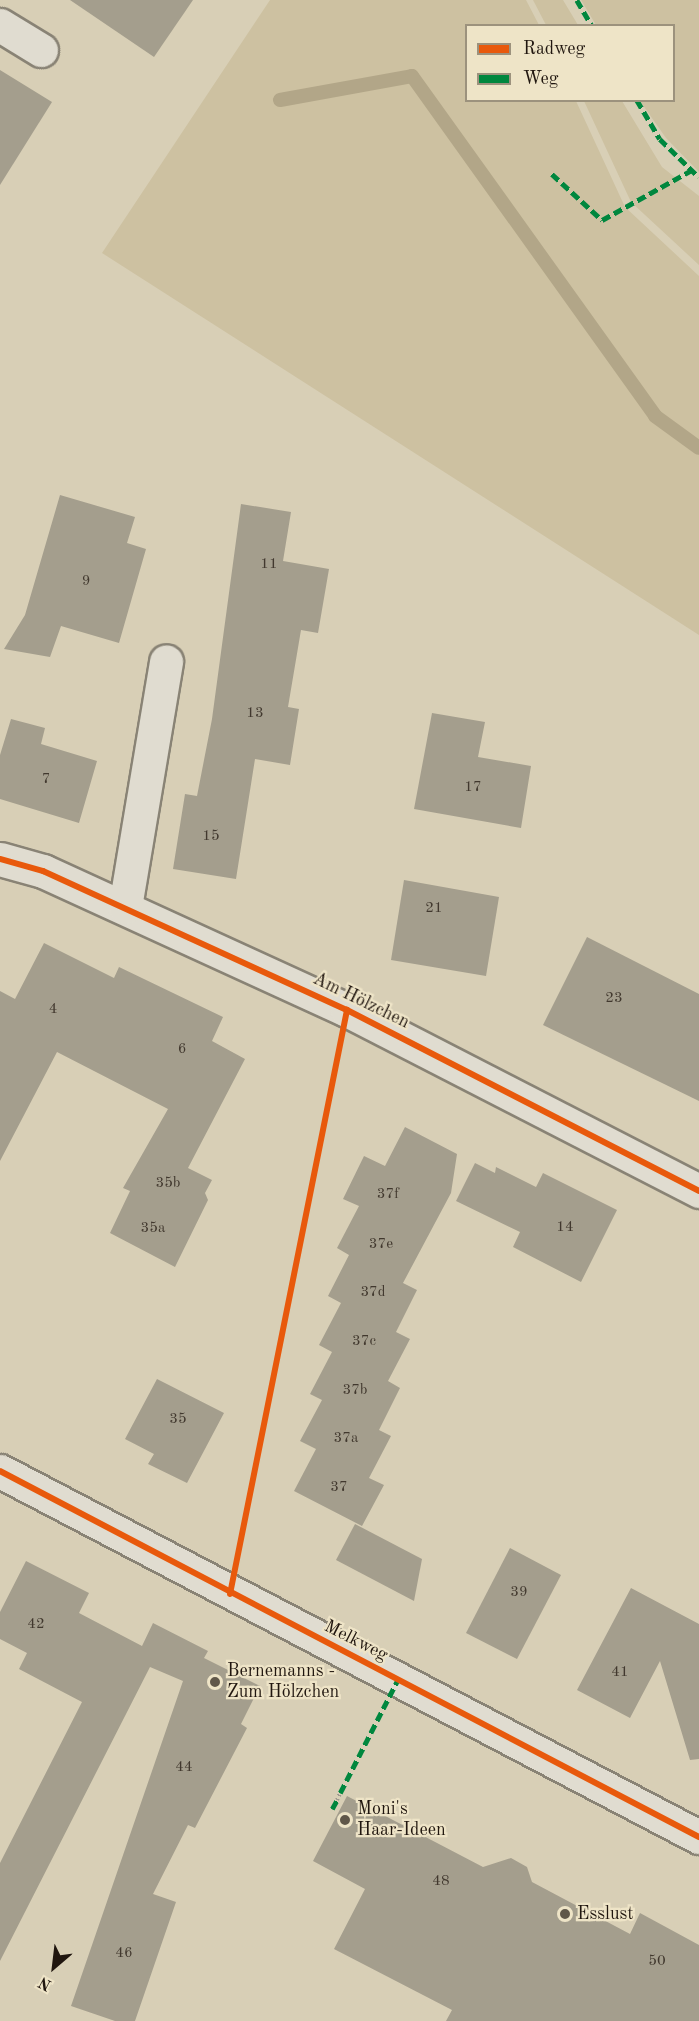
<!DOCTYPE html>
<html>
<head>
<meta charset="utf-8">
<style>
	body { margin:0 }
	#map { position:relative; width:699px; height:2021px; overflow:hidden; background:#d8cfb6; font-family:"Old Standard TT",serif }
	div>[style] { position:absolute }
	.green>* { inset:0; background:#cdc1a1 }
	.stream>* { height:14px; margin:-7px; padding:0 7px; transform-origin:7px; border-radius:7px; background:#b2a688 }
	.building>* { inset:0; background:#a49e8d }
	.path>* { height:4px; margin-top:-2px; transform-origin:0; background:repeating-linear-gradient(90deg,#9c988e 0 1.5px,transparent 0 4.5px) }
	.roads { filter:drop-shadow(2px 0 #898375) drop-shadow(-2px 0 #898375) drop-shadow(0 2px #898375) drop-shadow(0 -2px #898375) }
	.minor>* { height:33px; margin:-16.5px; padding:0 16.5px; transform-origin:16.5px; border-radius:16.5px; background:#e0dcd0 }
	.quiet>* { height:4.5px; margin-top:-2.25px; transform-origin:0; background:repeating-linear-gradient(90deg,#00873e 0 9px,transparent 0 13.5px) }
	.cycleway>* { height:6px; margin:-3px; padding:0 3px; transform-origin:3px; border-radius:3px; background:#e8590c }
	.dots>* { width:16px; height:16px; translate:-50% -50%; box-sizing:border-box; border:3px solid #eee4c7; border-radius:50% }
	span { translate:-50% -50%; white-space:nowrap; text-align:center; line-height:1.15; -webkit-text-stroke:4.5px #eee4c7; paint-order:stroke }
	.number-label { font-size:15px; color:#41382e }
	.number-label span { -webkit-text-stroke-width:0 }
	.street-label { font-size:18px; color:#20160f }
	.poi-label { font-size:18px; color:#20160f }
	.left { translate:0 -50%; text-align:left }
	.legend { position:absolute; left:465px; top:24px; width:210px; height:78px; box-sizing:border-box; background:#eee4c7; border:2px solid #9c927d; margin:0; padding:8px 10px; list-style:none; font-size:18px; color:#20160f }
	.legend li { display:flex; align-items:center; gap:12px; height:30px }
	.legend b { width:30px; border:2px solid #9c927d }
	.north { position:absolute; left:24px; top:1937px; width:60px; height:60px; -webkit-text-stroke:4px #eee4c7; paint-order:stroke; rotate:208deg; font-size:16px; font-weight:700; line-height:24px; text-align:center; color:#20160f }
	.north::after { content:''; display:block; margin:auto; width:21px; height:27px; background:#20160f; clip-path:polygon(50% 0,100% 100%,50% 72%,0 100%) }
</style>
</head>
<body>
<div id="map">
	<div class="green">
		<div style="clip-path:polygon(270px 0,526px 0,539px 25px,466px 26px,466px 100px,576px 101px,625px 207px,699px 276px,699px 635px,102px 253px)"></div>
		<div style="clip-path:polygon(533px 0,563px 0,578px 25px,546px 25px)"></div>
		<div style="clip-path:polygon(581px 0,699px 0,699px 172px,666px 138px,640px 101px,674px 100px,674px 26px,596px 25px)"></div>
		<div style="clip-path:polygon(584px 101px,622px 101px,662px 167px,699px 196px,699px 265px,631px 202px)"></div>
	</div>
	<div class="stream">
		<div style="left:280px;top:100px;width:134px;rotate:-10.3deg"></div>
		<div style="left:412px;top:76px;width:418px;rotate:54.4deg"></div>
		<div style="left:655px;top:416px;width:54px;rotate:36deg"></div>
	</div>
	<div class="building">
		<div style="clip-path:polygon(70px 0,193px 0,154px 57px)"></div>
		<div style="clip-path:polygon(0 70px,52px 102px,0 185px)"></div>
		<div style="clip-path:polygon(60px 495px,135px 517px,127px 543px,146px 549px,119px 643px,61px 626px,50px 657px,4px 649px,25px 615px)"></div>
		<div style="clip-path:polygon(241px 504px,291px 512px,283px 561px,329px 569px,318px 633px,301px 630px,288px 707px,299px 709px,290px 765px,255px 759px,236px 879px,173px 869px,185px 794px,197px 796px,212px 719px)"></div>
		<div style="clip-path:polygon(432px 713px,485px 722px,478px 757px,531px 766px,521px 828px,414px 809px)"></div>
		<div style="clip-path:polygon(11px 719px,45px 728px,41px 744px,97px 761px,79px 823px,0 799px,0 755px)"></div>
		<div style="clip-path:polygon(404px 880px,499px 897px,486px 976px,391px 960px)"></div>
		<div style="clip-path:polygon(587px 937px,699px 994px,699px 1101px,543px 1025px)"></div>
		<div style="clip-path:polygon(44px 943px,114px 978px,119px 967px,223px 1017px,212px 1041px,245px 1059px,188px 1168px,212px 1180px,205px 1193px,208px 1200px,175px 1267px,110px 1233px,130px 1191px,123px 1188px,168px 1109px,57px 1052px,0 1161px,0 991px,15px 999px)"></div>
		<div style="clip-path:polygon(405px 1127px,457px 1154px,451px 1193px,403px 1283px,417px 1290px,396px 1332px,410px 1339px,388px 1381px,400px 1388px,379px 1430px,391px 1436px,369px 1478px,384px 1485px,362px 1526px,294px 1491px,316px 1449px,300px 1441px,322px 1400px,310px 1394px,332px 1352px,319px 1345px,341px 1303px,328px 1296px,349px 1255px,337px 1248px,359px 1206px,343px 1199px,364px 1156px,385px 1166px)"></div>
		<div style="clip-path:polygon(475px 1163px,495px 1173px,496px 1167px,536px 1187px,543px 1173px,617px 1210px,581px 1282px,513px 1247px,520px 1232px,456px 1201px)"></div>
		<div style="clip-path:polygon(157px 1379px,224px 1413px,187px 1483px,148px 1464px,154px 1454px,125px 1439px)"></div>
		<div style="clip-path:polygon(355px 1524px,422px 1559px,414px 1601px,336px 1560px)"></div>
		<div style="clip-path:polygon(510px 1548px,561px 1575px,517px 1659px,466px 1633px)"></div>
		<div style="clip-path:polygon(26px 1561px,89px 1593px,79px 1613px,142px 1646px,153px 1623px,208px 1651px,204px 1658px,260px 1686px,241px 1724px,247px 1728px,195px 1828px,188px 1825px,153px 1894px,176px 1902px,135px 2021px,115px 2021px,71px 2006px,183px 1681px,150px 1667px,0 1961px,0 1863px,82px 1702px,19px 1669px,27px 1653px,0 1639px,0 1612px)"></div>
		<div style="clip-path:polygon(631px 1588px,699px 1624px,699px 1759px,690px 1760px,660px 1661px,630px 1718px,577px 1690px)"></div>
		<div style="clip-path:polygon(347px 1796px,483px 1867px,511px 1858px,527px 1867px,532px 1882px,630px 1934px,640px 1913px,699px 1945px,699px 2021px,446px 2021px,452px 2010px,334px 1949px,365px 1889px,313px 1861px)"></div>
	</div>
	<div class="path">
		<div style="left:337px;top:1800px;width:8px;rotate:-67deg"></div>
	</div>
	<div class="roads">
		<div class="minor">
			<div style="left:0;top:25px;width:48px;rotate:31.4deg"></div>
			<div style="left:0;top:859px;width:45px;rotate:15.6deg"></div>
			<div style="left:43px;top:871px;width:334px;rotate:24.6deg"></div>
			<div style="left:347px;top:1010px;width:396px;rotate:27.2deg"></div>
			<div style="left:125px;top:907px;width:249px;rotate:-80.5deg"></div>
			<div style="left:0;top:1471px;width:789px;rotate:27.64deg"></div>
		</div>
	</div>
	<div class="quiet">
		<div style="left:577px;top:0;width:30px;rotate:60deg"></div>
		<div style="left:637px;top:100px;width:45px;rotate:59.5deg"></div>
		<div style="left:660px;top:139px;width:54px;rotate:44.3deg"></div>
		<div style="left:552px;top:174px;width:68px;rotate:42.6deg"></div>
		<div style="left:602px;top:220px;width:103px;rotate:-29.1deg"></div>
		<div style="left:340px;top:1793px;width:128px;rotate:-63deg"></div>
		<div style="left:332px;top:1809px;width:10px;rotate:-61deg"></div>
	</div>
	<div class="cycleway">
		<div style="left:0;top:859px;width:45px;rotate:15.6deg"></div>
		<div style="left:43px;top:871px;width:334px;rotate:24.6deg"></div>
		<div style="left:347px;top:1010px;width:396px;rotate:27.2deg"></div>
		<div style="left:0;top:1471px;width:789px;rotate:27.64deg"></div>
		<div style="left:230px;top:1594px;width:596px;rotate:-78.67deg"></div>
	</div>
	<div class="dots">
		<div style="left:215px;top:1682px;background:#605749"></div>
		<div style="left:345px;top:1820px;background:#605749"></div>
		<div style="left:565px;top:1914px;background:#605749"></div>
	</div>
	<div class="number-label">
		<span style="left:269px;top:565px">11</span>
		<span style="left:86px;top:582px">9</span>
		<span style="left:255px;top:714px">13</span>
		<span style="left:46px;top:780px">7</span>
		<span style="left:473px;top:788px">17</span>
		<span style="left:211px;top:837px">15</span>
		<span style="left:434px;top:909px">21</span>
		<span style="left:614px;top:999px">23</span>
		<span style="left:53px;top:1010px">4</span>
		<span style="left:182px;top:1050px">6</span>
		<span style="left:168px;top:1184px">35b</span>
		<span style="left:388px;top:1195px">37f</span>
		<span style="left:565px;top:1228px">14</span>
		<span style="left:153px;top:1229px">35a</span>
		<span style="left:381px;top:1245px">37e</span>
		<span style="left:373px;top:1293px">37d</span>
		<span style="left:364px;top:1342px">37c</span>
		<span style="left:355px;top:1391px">37b</span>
		<span style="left:178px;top:1420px">35</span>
		<span style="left:346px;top:1439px">37a</span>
		<span style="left:339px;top:1488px">37</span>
		<span style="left:519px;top:1593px">39</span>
		<span style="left:36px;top:1625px">42</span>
		<span style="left:620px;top:1673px">41</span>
		<span style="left:184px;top:1768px">44</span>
		<span style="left:441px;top:1882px">48</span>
		<span style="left:124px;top:1954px">46</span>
		<span style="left:657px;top:1962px">50</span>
	</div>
	<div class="street-label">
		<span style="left:361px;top:1001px;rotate:26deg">Am Hölzchen</span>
		<span style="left:356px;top:1641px;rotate:27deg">Melkweg</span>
	</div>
	<div class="poi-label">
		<span class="left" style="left:227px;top:1682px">Bernemanns -<br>Zum Hölzchen</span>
		<span class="left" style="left:357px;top:1820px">Moni's<br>Haar-Ideen</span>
		<span class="left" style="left:577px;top:1914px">Esslust</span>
	</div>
	<ul class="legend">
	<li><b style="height:8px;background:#e8590c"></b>Radweg</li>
	<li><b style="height:8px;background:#00873e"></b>Weg</li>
	</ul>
	<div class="north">N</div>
</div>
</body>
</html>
